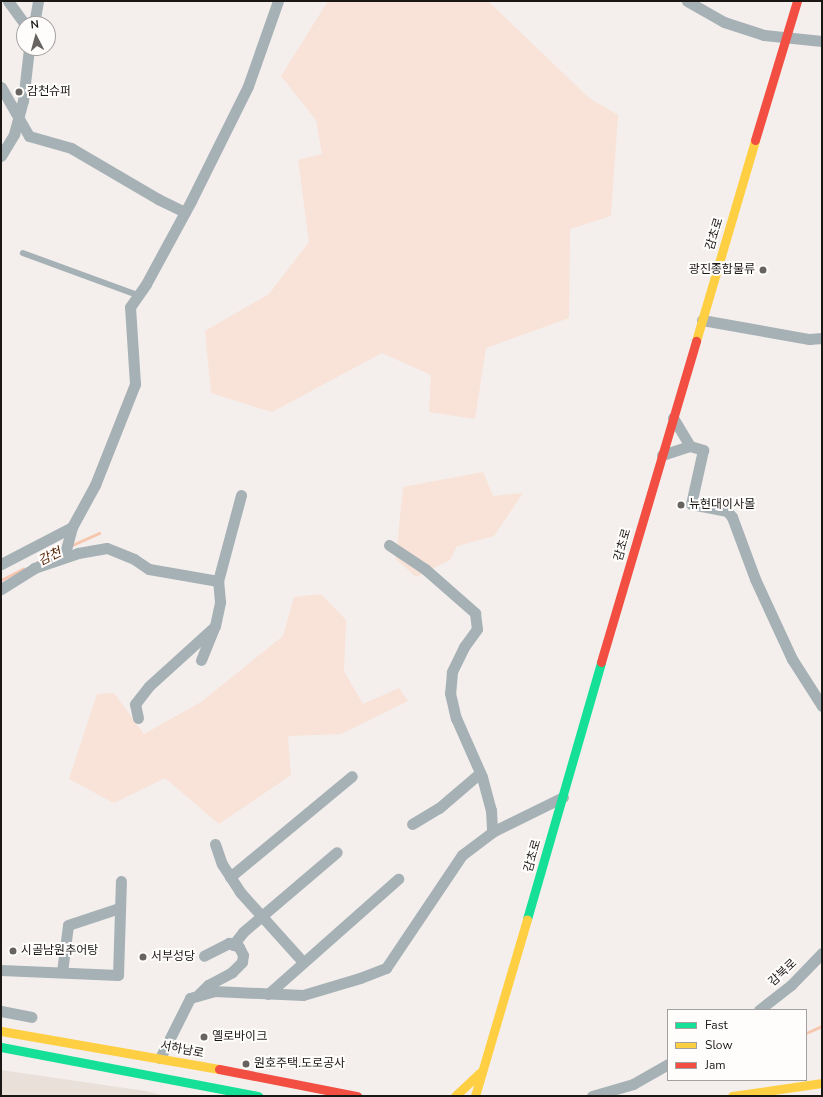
<!DOCTYPE html>
<html>
<head>
<meta charset="utf-8">
<style>
	body { margin:0 }
	#map { position:relative; width:823px; height:1097px; overflow:hidden; background:#f4efec; font-family:"Nunito Sans","Noto Sans KR",sans-serif }
	div>[style] { position:absolute }
	.built>* { inset:0; background:#eae0da }
	.green>* { inset:0; background:#f9e2d7 }
	.stream>* { height:3px; margin:-1.5px; padding:0 1.5px; transform-origin:1.5px; border-radius:1.5px; background:#f7c6ae }
	.lane>* { height:5.5px; margin:-2.75px; padding:0 2.75px; transform-origin:2.75px; border-radius:2.75px; background:#a6b1b6 }
	.street>* { height:11px; margin:-5.5px; padding:0 5.5px; transform-origin:5.5px; border-radius:5.5px; background:#a6b1b6 }
	.fast>* { height:9px; margin:-4.5px; padding:0 4.5px; transform-origin:4.5px; border-radius:4.5px; background:#16e098 }
	.slow>* { height:9px; margin:-4.5px; padding:0 4.5px; transform-origin:4.5px; border-radius:4.5px; background:#ffcf43 }
	.jam>* { height:9px; margin:-4.5px; padding:0 4.5px; transform-origin:4.5px; border-radius:4.5px; background:#f24e42 }
	.dots>* { width:11px; height:11px; translate:-50% -50%; box-sizing:border-box; border:2px solid #fffdfc; border-radius:50% }
	span { translate:-50% -50%; white-space:nowrap; text-align:center; line-height:1.15; -webkit-text-stroke:4px #fffdfc; paint-order:stroke }
	.poi-label { font-size:12px; color:#1a1715 }
	.left { translate:0 -50%; text-align:left }
	.right { translate:-100% -50%; text-align:right }
	.street-label { font-size:12px; color:#1a1715 }
	.water-label { font-size:13px; color:#542101; font-style:italic }
	.frame { position:absolute; inset:0; border:2px solid #1a1715; pointer-events:none }
	.legend { position:absolute; left:667px; top:1009px; width:140px; height:72px; box-sizing:border-box; background:#fffdfc; border:1px solid #a3a1a0; margin:0; padding:5px 7px; list-style:none; font-size:12px; color:#1a1715 }
	.legend li { display:flex; align-items:center; gap:8px; height:20px }
	.legend b { width:20px; border:1px solid #a3a1a0 }
	.north { position:absolute; left:16px; top:16px; width:40px; height:40px; box-sizing:border-box; background:#fffdfc; border:1px solid #a3a1a0; border-radius:50%; rotate:354deg; font-size:11px; font-weight:700; line-height:16px; text-align:center; color:#1a1715 }
	.north::after { content:''; display:block; margin:auto; width:14px; height:18px; background:#666360; clip-path:polygon(50% 0,100% 100%,50% 72%,0 100%) }
</style>
</head>
<body>
<div id="map">
	<div class="built">
		<div style="clip-path:polygon(1px 1070px,146px 1091px,166px 1096px,1px 1096px)"></div>
	</div>
	<div class="green">
		<div style="clip-path:polygon(328px 1px,488px 1px,589px 98px,618px 115px,611px 216px,570px 229px,569px 318px,486px 348px,475px 419px,429px 412px,431px 375px,382px 353px,272px 412px,211px 393px,205px 331px,269px 294px,309px 242px,298px 160px,322px 154px,316px 120px,281px 76px)"></div>
		<div style="clip-path:polygon(483px 472px,493px 496px,523px 493px,494px 536px,457px 546px,450px 560px,416px 577px,396px 559px,403px 487px)"></div>
		<div style="clip-path:polygon(321px 594px,346px 620px,344px 671px,363px 704px,399px 688px,408px 701px,341px 734px,288px 736px,291px 775px,219px 824px,165px 778px,114px 803px,69px 779px,97px 694px,114px 693px,144px 734px,201px 702px,283px 636px,294px 597px)"></div>
	</div>
	<div class="stream">
		<div style="left:70px;top:546px;width:32px;rotate:-24deg"></div>
		<div style="left:37px;top:562px;width:29px;rotate:-27deg"></div>
		<div style="left:1px;top:580px;width:25px;rotate:-27deg"></div>
		<div style="left:806px;top:1033px;width:17px;rotate:-24deg"></div>
	</div>
	<div class="lane">
		<div style="left:23px;top:253px;width:122px;rotate:20.1deg"></div>
	</div>
	<div class="street">
		<div style="left:8px;top:1px;width:29px;rotate:54deg"></div>
		<div style="left:687px;top:1px;width:43px;rotate:29.6deg"></div>
		<div style="left:724px;top:22px;width:42px;rotate:18deg"></div>
		<div style="left:764px;top:35px;width:58px;rotate:5.9deg"></div>
		<div style="left:34px;top:24px;width:23px;rotate:-80deg"></div>
		<div style="left:1px;top:87px;width:56px;rotate:60.3deg"></div>
		<div style="left:29px;top:136px;width:44px;rotate:15.9deg"></div>
		<div style="left:71px;top:148px;width:101px;rotate:30.4deg"></div>
		<div style="left:158px;top:199px;width:30px;rotate:26deg"></div>
		<div style="left:1px;top:156px;width:26px;rotate:-59deg"></div>
		<div style="left:14px;top:134px;width:34px;rotate:-75deg"></div>
		<div style="left:23px;top:101px;width:53px;rotate:-83.5deg"></div>
		<div style="left:702px;top:320px;width:109px;rotate:10.1deg"></div>
		<div style="left:809px;top:339px;width:13px;rotate:-4deg"></div>
		<div style="left:690px;top:446px;width:14px;rotate:17deg"></div>
		<div style="left:703px;top:450px;width:55px;rotate:102.5deg"></div>
		<div style="left:691px;top:504px;width:37px;rotate:11deg"></div>
		<div style="left:727px;top:511px;width:8px;rotate:50deg"></div>
		<div style="left:732px;top:517px;width:66px;rotate:69.6deg"></div>
		<div style="left:755px;top:579px;width:88px;rotate:65.2deg"></div>
		<div style="left:792px;top:659px;width:56px;rotate:57.4deg"></div>
		<div style="left:662px;top:455px;width:29px;rotate:-18deg"></div>
		<div style="left:690px;top:446px;width:33px;rotate:-121deg"></div>
		<div style="left:389px;top:545px;width:43px;rotate:33.7deg"></div>
		<div style="left:425px;top:569px;width:67px;rotate:41.3deg"></div>
		<div style="left:475px;top:613px;width:16px;rotate:83deg"></div>
		<div style="left:477px;top:629px;width:22px;rotate:126deg"></div>
		<div style="left:464px;top:647px;width:28px;rotate:116deg"></div>
		<div style="left:452px;top:672px;width:21px;rotate:95deg"></div>
		<div style="left:450px;top:693px;width:26px;rotate:77deg"></div>
		<div style="left:456px;top:718px;width:64px;rotate:66.2deg"></div>
		<div style="left:482px;top:777px;width:34px;rotate:75deg"></div>
		<div style="left:491px;top:810px;width:22px;rotate:87deg"></div>
		<div style="left:64px;top:557px;width:31px;rotate:-75deg"></div>
		<div style="left:72px;top:527px;width:48px;rotate:-61.3deg"></div>
		<div style="left:95px;top:485px;width:109px;rotate:-68.4deg"></div>
		<div style="left:135px;top:384px;width:77px;rotate:-93.7deg"></div>
		<div style="left:130px;top:307px;width:28px;rotate:-55deg"></div>
		<div style="left:146px;top:284px;width:94px;rotate:-61.5deg"></div>
		<div style="left:191px;top:201px;width:128px;rotate:-63.6deg"></div>
		<div style="left:248px;top:86px;width:90px;rotate:-70.6deg"></div>
		<div style="left:1px;top:564px;width:80px;rotate:-27.5deg"></div>
		<div style="left:1px;top:589px;width:39px;rotate:-32deg"></div>
		<div style="left:34px;top:568px;width:46px;rotate:-18.8deg"></div>
		<div style="left:78px;top:553px;width:29px;rotate:-10deg"></div>
		<div style="left:107px;top:548px;width:29px;rotate:22deg"></div>
		<div style="left:134px;top:559px;width:18px;rotate:34deg"></div>
		<div style="left:149px;top:569px;width:70px;rotate:9.9deg"></div>
		<div style="left:201px;top:660px;width:37px;rotate:-68deg"></div>
		<div style="left:215px;top:626px;width:25px;rotate:-78deg"></div>
		<div style="left:220px;top:602px;width:21px;rotate:-95deg"></div>
		<div style="left:218px;top:581px;width:89px;rotate:-75deg"></div>
		<div style="left:138px;top:718px;width:14px;rotate:-102deg"></div>
		<div style="left:135px;top:704px;width:23px;rotate:-52deg"></div>
		<div style="left:149px;top:686px;width:86px;rotate:-42.2deg"></div>
		<div style="left:412px;top:824px;width:31px;rotate:-31deg"></div>
		<div style="left:439px;top:808px;width:54px;rotate:-40.5deg"></div>
		<div style="left:215px;top:844px;width:21px;rotate:71deg"></div>
		<div style="left:222px;top:864px;width:33px;rotate:57deg"></div>
		<div style="left:240px;top:892px;width:94px;rotate:48deg"></div>
		<div style="left:230px;top:877px;width:158px;rotate:-39.6deg"></div>
		<div style="left:233px;top:945px;width:16px;rotate:-52deg"></div>
		<div style="left:243px;top:932px;width:123px;rotate:-40.4deg"></div>
		<div style="left:1px;top:970px;width:117px;rotate:2.4deg"></div>
		<div style="left:118px;top:975px;width:94px;rotate:-88.2deg"></div>
		<div style="left:62px;top:972px;width:47px;rotate:-82.7deg"></div>
		<div style="left:68px;top:925px;width:54px;rotate:-18.4deg"></div>
		<div style="left:199px;top:994px;width:13px;rotate:-45deg"></div>
		<div style="left:208px;top:985px;width:27px;rotate:-28deg"></div>
		<div style="left:232px;top:972px;width:14px;rotate:-45deg"></div>
		<div style="left:242px;top:962px;width:7px;rotate:-82deg"></div>
		<div style="left:243px;top:955px;width:9px;rotate:-117deg"></div>
		<div style="left:239px;top:947px;width:11px;rotate:-158deg"></div>
		<div style="left:229px;top:943px;width:28px;rotate:153deg"></div>
		<div style="left:268px;top:994px;width:174px;rotate:-41.5deg"></div>
		<div style="left:759px;top:1010px;width:41px;rotate:-38deg"></div>
		<div style="left:791px;top:985px;width:45px;rotate:-45.9deg"></div>
		<div style="left:1px;top:1011px;width:31px;rotate:11deg"></div>
		<div style="left:160px;top:1058px;width:67px;rotate:-63.4deg"></div>
		<div style="left:190px;top:998px;width:25px;rotate:-16deg"></div>
		<div style="left:214px;top:991px;width:89px;rotate:2.6deg"></div>
		<div style="left:303px;top:995px;width:59px;rotate:-16.6deg"></div>
		<div style="left:360px;top:978px;width:28px;rotate:-21deg"></div>
		<div style="left:386px;top:968px;width:136px;rotate:-56.1deg"></div>
		<div style="left:462px;top:855px;width:38px;rotate:-37deg"></div>
		<div style="left:492px;top:832px;width:79px;rotate:-26.2deg"></div>
		<div style="left:592px;top:1096px;width:43px;rotate:-16.3deg"></div>
		<div style="left:633px;top:1084px;width:40px;rotate:-29.7deg"></div>
	</div>
	<div class="fast">
		<div style="left:527px;top:919px;width:267px;rotate:-73.9deg"></div>
		<div style="left:1px;top:1047px;width:262px;rotate:10.8deg"></div>
	</div>
	<div class="slow">
		<div style="left:696px;top:341px;width:209px;rotate:-73.6deg"></div>
		<div style="left:1px;top:1031px;width:221px;rotate:9.9deg"></div>
		<div style="left:455px;top:1096px;width:35px;rotate:-43deg"></div>
		<div style="left:475px;top:1096px;width:184px;rotate:-73.6deg"></div>
		<div style="left:732px;top:1096px;width:91px;rotate:-8.2deg"></div>
	</div>
	<div class="jam">
		<div style="left:755px;top:140px;width:145px;rotate:-73.2deg"></div>
		<div style="left:601px;top:662px;width:335px;rotate:-73.5deg"></div>
		<div style="left:219px;top:1069px;width:141px;rotate:11.1deg"></div>
	</div>
	<div class="dots">
		<div style="left:19px;top:92px;background:#666360"></div>
		<div style="left:763px;top:270px;background:#666360"></div>
		<div style="left:681px;top:505px;background:#666360"></div>
		<div style="left:13px;top:951px;background:#666360"></div>
		<div style="left:143px;top:957px;background:#666360"></div>
		<div style="left:204px;top:1037px;background:#666360"></div>
		<div style="left:246px;top:1064px;background:#666360"></div>
	</div>
	<div class="poi-label">
		<span class="left" style="left:27px;top:92px">감천슈퍼</span>
		<span class="right" style="left:755px;top:270px">광진종합물류</span>
		<span class="left" style="left:689px;top:505px">뉴현대이사몰</span>
		<span class="left" style="left:21px;top:951px">시골남원추어탕</span>
		<span class="left" style="left:151px;top:957px">서부성당</span>
		<span class="left" style="left:212px;top:1037px">옐로바이크</span>
		<span class="left" style="left:254px;top:1064px">원호주택.도로공사</span>
	</div>
	<div class="street-label">
		<span style="left:715px;top:234px;rotate:-73deg">감초로</span>
		<span style="left:623px;top:545px;rotate:-74deg">감초로</span>
		<span style="left:533px;top:856px;rotate:-74deg">감초로</span>
		<span style="left:783px;top:973px;rotate:-43deg">감북로</span>
		<span style="left:182px;top:1050px;rotate:11deg">서하남로</span>
	</div>
	<div class="water-label">
		<span style="left:50px;top:557px;rotate:-26deg">감천</span>
	</div>
	<div class="frame"></div>
	<ul class="legend">
	<li><b style="height:5px;background:#16e098"></b>Fast</li>
	<li><b style="height:5px;background:#ffcf43"></b>Slow</li>
	<li><b style="height:5px;background:#f24e42"></b>Jam</li>
	</ul>
	<div class="north">N</div>
</div>
</body>
</html>
